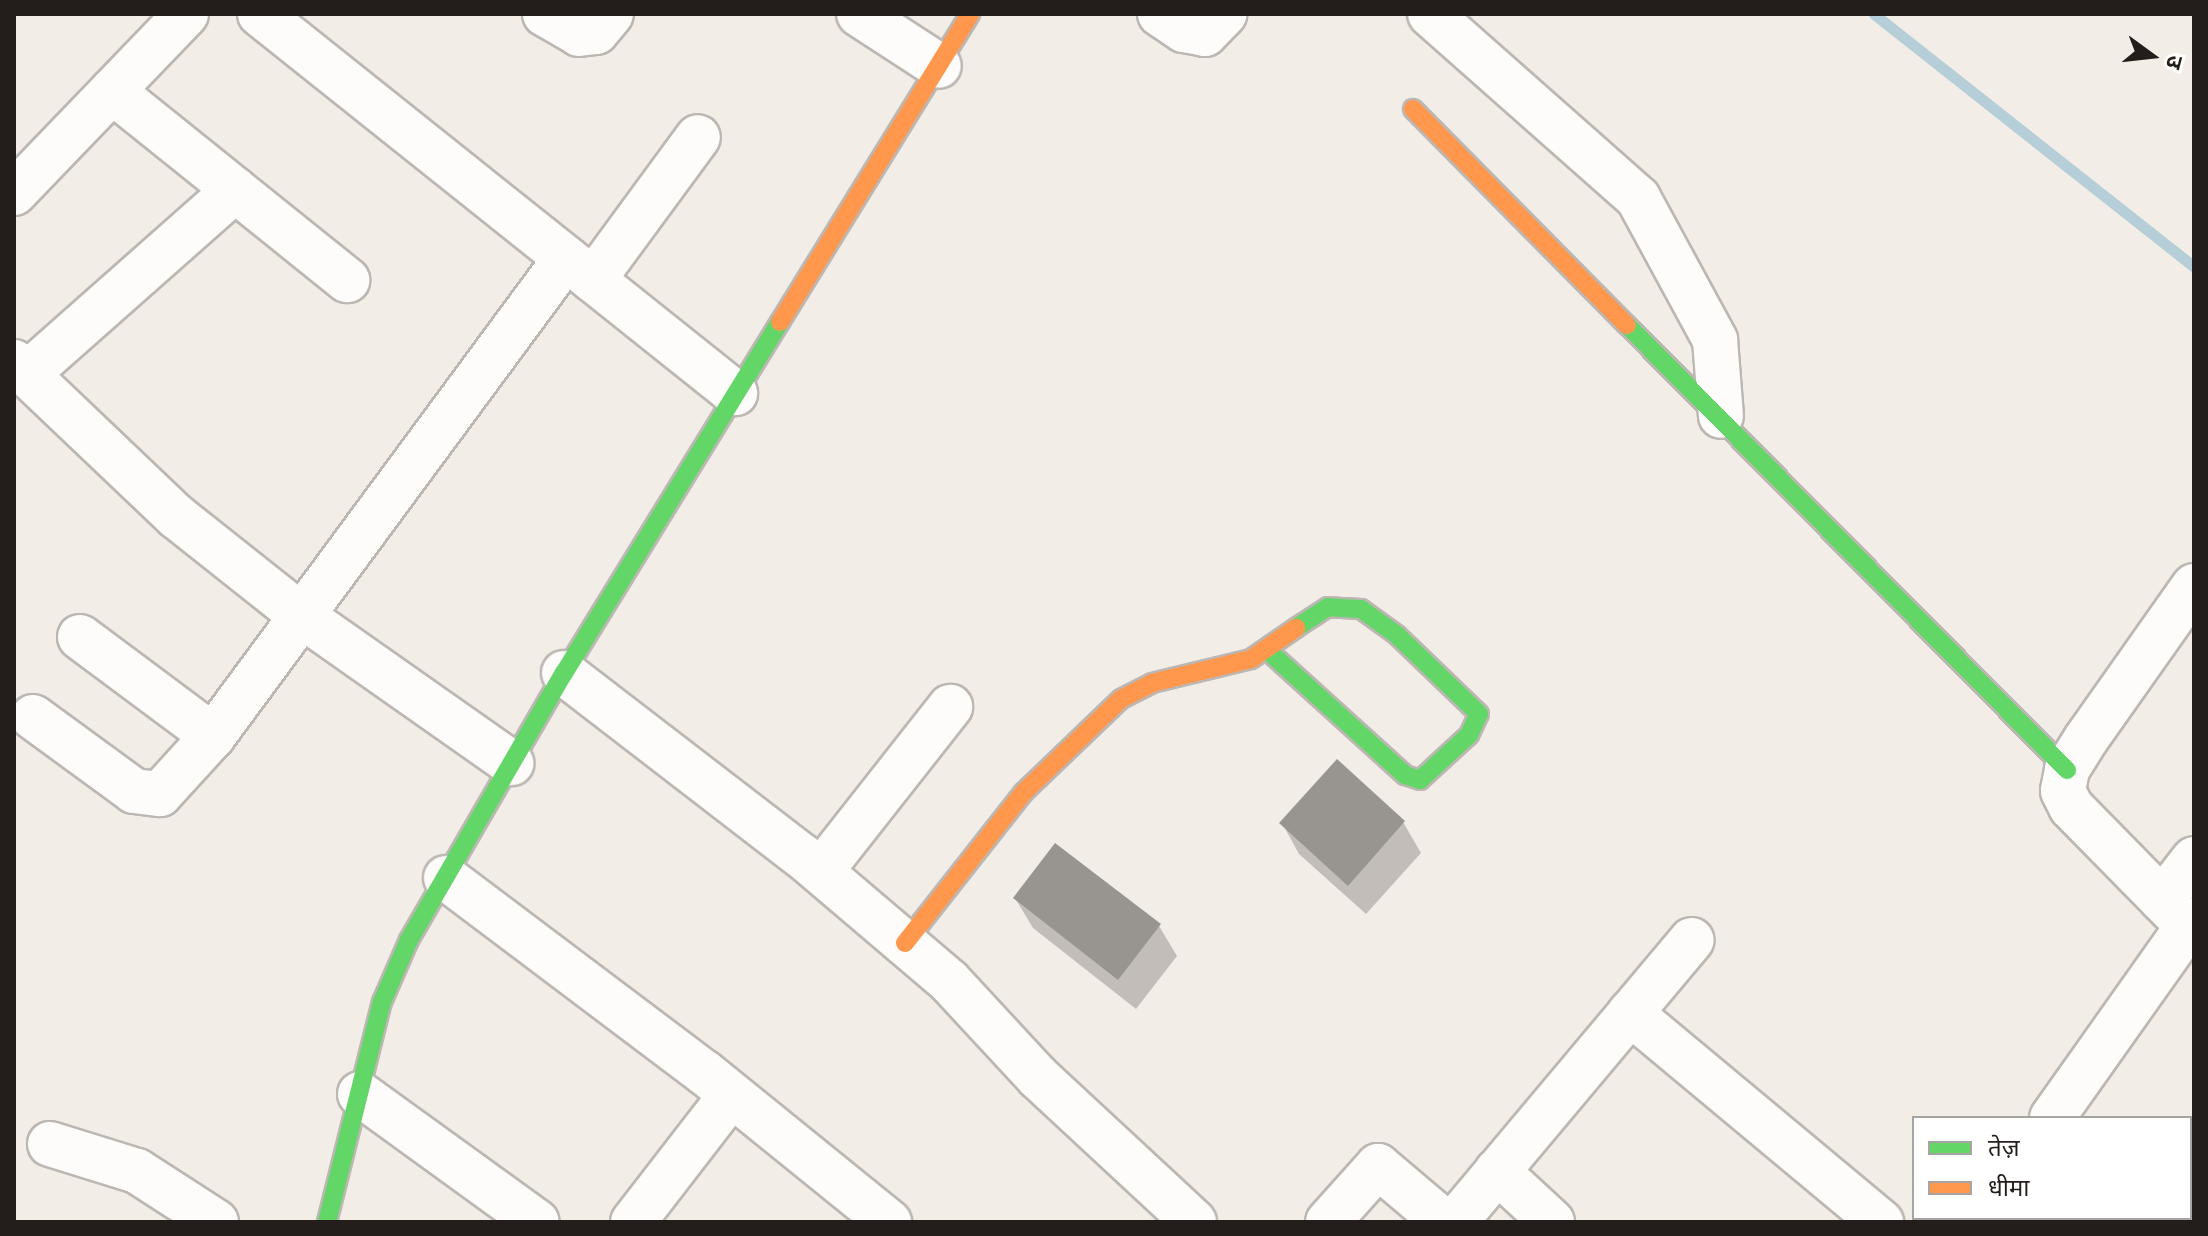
<!DOCTYPE html>
<html>
<head>
<meta charset="utf-8">
<style>
	body { margin:0 }
	#map { position:relative; width:2208px; height:1236px; overflow:hidden; background:#f3ede7; font-family:Jost,"Noto Sans Devanagari",sans-serif }
	div>[style] { position:absolute }
	.shadow>* { inset:0; background:#0003 }
	.stream>* { height:11px; margin:-5.5px; padding:0 5.5px; transform-origin:5.5px; border-radius:5.5px; background:#b6ced8 }
	.building>* { inset:0; background:#989490 }
	.roads { filter:drop-shadow(2px 0 #bcb7b3) drop-shadow(-2px 0 #bcb7b3) drop-shadow(0 2px #bcb7b3) drop-shadow(0 -2px #bcb7b3) }
	.street>* { height:44px; margin:-22px; padding:0 22px; transform-origin:22px; border-radius:22px; background:#fdfcfb }
	.fast>* { height:18px; margin:-9px; padding:0 9px; transform-origin:9px; border-radius:9px; background:#63d668 }
	.slow>* { height:18px; margin:-9px; padding:0 9px; transform-origin:9px; border-radius:9px; background:#ff974d }
	span { translate:-50% -50%; white-space:nowrap; text-align:center; line-height:1.15; -webkit-text-stroke:8px #fff; paint-order:stroke }
	.frame { position:absolute; inset:0; border:16px solid #231e1b; pointer-events:none }
	.legend { position:absolute; left:1912px; top:1116px; width:280px; height:104px; box-sizing:border-box; background:#fff; border:2px solid #a7a5a4; margin:0; padding:10px 14px; list-style:none; font-size:24px; color:#231e1b }
	.legend li { display:flex; align-items:center; gap:16px; height:40px }
	.legend b { width:40px; border:2px solid #a7a5a4 }
	.north { position:absolute; left:2112px; top:16px; width:80px; height:80px; -webkit-text-stroke:6px #fff; paint-order:stroke; rotate:105deg; font-size:22px; font-weight:700; line-height:32px; text-align:center; color:#231e1b }
	.north::after { content:''; display:block; margin:auto; width:28px; height:36px; background:#231e1b; clip-path:polygon(50% 0,100% 100%,50% 72%,0 100%) }
</style>
</head>
<body>
<div id="map">
	<div class="shadow">
		<div style="clip-path:polygon(1403px 822px,1421px 853px,1366px 914px,1299px 854px,1282px 823px)"></div>
		<div style="clip-path:polygon(1015px 898px,1159px 926px,1177px 956px,1136px 1009px,1033px 928px)"></div>
	</div>
	<div class="stream">
		<div style="left:1874px;top:14px;width:408px;rotate:38.3deg"></div>
	</div>
	<div class="building">
		<div style="clip-path:polygon(1337px 759px,1405px 821px,1348px 886px,1279px 823px)"></div>
		<div style="clip-path:polygon(1055px 843px,1161px 924px,1118px 980px,1013px 898px)"></div>
	</div>
	<div class="roads">
		<div class="street">
			<div style="left:260px;top:14px;width:608px;rotate:38.59deg"></div>
			<div style="left:545px;top:14px;width:39px;rotate:30deg"></div>
			<div style="left:579px;top:34px;width:17px;rotate:-7deg"></div>
			<div style="left:596px;top:32px;width:23px;rotate:-50deg"></div>
			<div style="left:859px;top:14px;width:95px;rotate:33deg"></div>
			<div style="left:1160px;top:14px;width:29px;rotate:34deg"></div>
			<div style="left:1184px;top:30px;width:21px;rotate:11deg"></div>
			<div style="left:1205px;top:34px;width:28px;rotate:-46deg"></div>
			<div style="left:1430px;top:14px;width:278px;rotate:41.5deg"></div>
			<div style="left:1638px;top:198px;width:162px;rotate:61.5deg"></div>
			<div style="left:1715px;top:340px;width:76px;rotate:85.5deg"></div>
			<div style="left:112px;top:91px;width:302px;rotate:38.8deg"></div>
			<div style="left:14px;top:193px;width:248px;rotate:-46.1deg"></div>
			<div style="left:593px;top:280px;width:177px;rotate:-53.7deg"></div>
			<div style="left:14px;top:362px;width:225px;rotate:43.6deg"></div>
			<div style="left:177px;top:517px;width:159px;rotate:38.4deg"></div>
			<div style="left:302px;top:616px;width:256px;rotate:35.1deg"></div>
			<div style="left:27px;top:374px;width:278px;rotate:-41.5deg"></div>
			<div style="left:2194px;top:586px;width:187px;rotate:125.2deg"></div>
			<div style="left:2086px;top:739px;width:36px;rotate:122deg"></div>
			<div style="left:2067px;top:770px;width:21px;rotate:101deg"></div>
			<div style="left:2063px;top:791px;width:18px;rotate:63deg"></div>
			<div style="left:2071px;top:807px;width:175px;rotate:45.5deg"></div>
			<div style="left:80px;top:637px;width:166px;rotate:36.7deg"></div>
			<div style="left:564px;top:673px;width:300px;rotate:37.6deg"></div>
			<div style="left:802px;top:856px;width:193px;rotate:40.4deg"></div>
			<div style="left:949px;top:981px;width:131px;rotate:47.2deg"></div>
			<div style="left:1038px;top:1077px;width:213px;rotate:42.9deg"></div>
			<div style="left:33px;top:717px;width:125px;rotate:36.2deg"></div>
			<div style="left:134px;top:791px;width:26px;rotate:7deg"></div>
			<div style="left:160px;top:794px;width:79px;rotate:-47.6deg"></div>
			<div style="left:213px;top:736px;width:594px;rotate:-53.55deg"></div>
			<div style="left:821px;top:871px;width:209px;rotate:-51.8deg"></div>
			<div style="left:446px;top:878px;width:324px;rotate:37deg"></div>
			<div style="left:705px;top:1073px;width:237px;rotate:39deg"></div>
			<div style="left:2162px;top:900px;width:52px;rotate:-52deg"></div>
			<div style="left:1630px;top:1013px;width:327px;rotate:39.8deg"></div>
			<div style="left:360px;top:1094px;width:218px;rotate:35.9deg"></div>
			<div style="left:2052px;top:1118px;width:235px;rotate:-54.7deg"></div>
			<div style="left:50px;top:1144px;width:91px;rotate:17.2deg"></div>
			<div style="left:137px;top:1171px;width:94px;rotate:32.8deg"></div>
			<div style="left:1497px;top:1171px;width:75px;rotate:42.8deg"></div>
			<div style="left:633px;top:1222px;width:160px;rotate:-52.3deg"></div>
			<div style="left:1328px;top:1222px;width:75px;rotate:-48.2deg"></div>
			<div style="left:1378px;top:1166px;width:87px;rotate:40.3deg"></div>
			<div style="left:1455px;top:1222px;width:368px;rotate:-50deg"></div>
			<div style="left:1974px;top:1222px;width:5px;rotate:-53deg"></div>
		</div>
		<div class="fast">
			<div style="left:1627px;top:325px;width:626px;rotate:45.32deg"></div>
			<div style="left:1266px;top:649px;width:188px;rotate:42.2deg"></div>
			<div style="left:1405px;top:775px;width:16px;rotate:18deg"></div>
			<div style="left:1420px;top:780px;width:67px;rotate:-42.6deg"></div>
			<div style="left:1469px;top:735px;width:23px;rotate:-65deg"></div>
			<div style="left:1479px;top:714px;width:114px;rotate:-136.1deg"></div>
			<div style="left:1397px;top:635px;width:44px;rotate:-144.2deg"></div>
			<div style="left:1361px;top:609px;width:33px;rotate:-177deg"></div>
			<div style="left:1328px;top:607px;width:38px;rotate:147deg"></div>
			<div style="left:327px;top:1222px;width:227px;rotate:-76deg"></div>
			<div style="left:382px;top:1002px;width:68px;rotate:-66.5deg"></div>
			<div style="left:409px;top:940px;width:309px;rotate:-59.9deg"></div>
			<div style="left:564px;top:673px;width:412px;rotate:-58.4deg"></div>
		</div>
		<div class="slow">
			<div style="left:1413px;top:109px;width:304px;rotate:45.3deg"></div>
			<div style="left:780px;top:322px;width:362px;rotate:-58.3deg"></div>
			<div style="left:905px;top:943px;width:192px;rotate:-51.8deg"></div>
			<div style="left:1024px;top:792px;width:134px;rotate:-43.8deg"></div>
			<div style="left:1121px;top:699px;width:35px;rotate:-27deg"></div>
			<div style="left:1152px;top:683px;width:102px;rotate:-13.6deg"></div>
			<div style="left:1251px;top:659px;width:55px;rotate:-34.6deg"></div>
		</div>
	</div>
	<div class="frame"></div>
	<ul class="legend">
	<li><b style="height:10px;background:#63d668"></b>तेज़</li>
	<li><b style="height:10px;background:#ff974d"></b>धीमा</li>
	</ul>
	<div class="north">उ</div>
</div>
</body>
</html>
